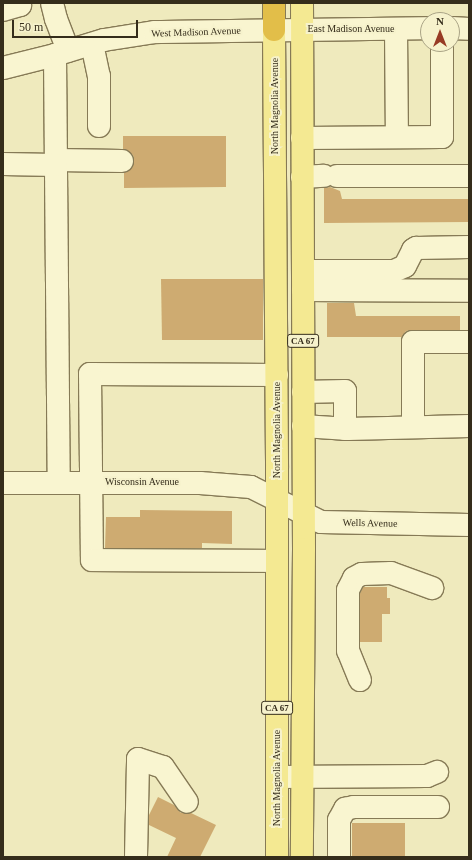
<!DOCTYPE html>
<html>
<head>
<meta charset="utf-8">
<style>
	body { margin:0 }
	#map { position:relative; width:472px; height:860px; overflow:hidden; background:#efeabd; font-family:"Times New Roman",serif }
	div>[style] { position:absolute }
	.building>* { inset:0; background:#ceab71 }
	.roads { filter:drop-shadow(1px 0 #867a56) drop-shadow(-1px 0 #867a56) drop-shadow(0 1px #867a56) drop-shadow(0 -1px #867a56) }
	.minor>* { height:22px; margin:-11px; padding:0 11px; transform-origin:11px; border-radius:11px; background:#f9f5d0 }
	.major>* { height:22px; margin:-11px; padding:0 11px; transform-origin:11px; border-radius:11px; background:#f4e992 }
	.highway>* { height:22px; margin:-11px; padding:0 11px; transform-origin:11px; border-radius:11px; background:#e2be49 }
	span { translate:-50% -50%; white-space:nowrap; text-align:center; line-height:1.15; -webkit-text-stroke:4px #f6f2cc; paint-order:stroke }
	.shield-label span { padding:1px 3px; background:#f6f2cc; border:1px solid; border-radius:3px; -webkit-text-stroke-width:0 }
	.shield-label { font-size:9px; color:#352d1b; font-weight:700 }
	.street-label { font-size:10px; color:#352d1b }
	.frame { position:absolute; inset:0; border:4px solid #352d1b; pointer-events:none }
	.north { position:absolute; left:420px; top:12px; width:40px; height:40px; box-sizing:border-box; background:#f6f2cc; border:1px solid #a9a385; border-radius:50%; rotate:0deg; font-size:11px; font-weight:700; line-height:16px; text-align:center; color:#352d1b }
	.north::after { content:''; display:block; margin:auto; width:14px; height:18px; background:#973b24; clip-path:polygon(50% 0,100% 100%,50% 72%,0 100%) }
	.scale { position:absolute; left:12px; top:20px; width:126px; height:18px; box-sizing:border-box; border:2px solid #352d1b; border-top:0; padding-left:5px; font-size:12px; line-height:14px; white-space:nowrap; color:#352d1b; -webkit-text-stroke:3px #f6f2cc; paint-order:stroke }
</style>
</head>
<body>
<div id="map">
	<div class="building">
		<div style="clip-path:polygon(123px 136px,226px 136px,226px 187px,124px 188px,124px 173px,132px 168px,134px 161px,133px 155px,123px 149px)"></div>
		<div style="clip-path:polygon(330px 187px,340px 191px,342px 199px,469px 199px,469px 222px,324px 223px,324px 188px)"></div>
		<div style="clip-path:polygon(161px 279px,263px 279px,263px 340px,162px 340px)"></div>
		<div style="clip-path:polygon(327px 303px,354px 303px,356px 316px,460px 316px,460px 330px,413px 330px,406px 331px,402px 337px,327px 337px)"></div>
		<div style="clip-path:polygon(140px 510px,232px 511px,232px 544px,202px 543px,202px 548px,105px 548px,106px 517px,140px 517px)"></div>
		<div style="clip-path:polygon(363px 587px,387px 587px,387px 598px,390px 598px,390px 614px,382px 614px,382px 642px,360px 642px,360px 593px)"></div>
		<div style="clip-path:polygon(158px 797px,174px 805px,181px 813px,191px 813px,216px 825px,200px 857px,167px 857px,176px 838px,149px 825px,149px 815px)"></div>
		<div style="clip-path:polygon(352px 823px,405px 823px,405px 857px,352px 857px)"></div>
	</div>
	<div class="roads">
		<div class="minor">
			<div style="left:52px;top:3px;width:16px;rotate:76deg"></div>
			<div style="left:56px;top:19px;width:34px;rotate:69deg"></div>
			<div style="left:3px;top:10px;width:18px;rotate:-16deg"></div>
			<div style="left:20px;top:5px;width:2px;rotate:-90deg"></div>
			<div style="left:452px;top:28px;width:17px;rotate:3deg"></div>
			<div style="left:396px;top:29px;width:107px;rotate:89.5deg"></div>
			<div style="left:92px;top:44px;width:33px;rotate:78deg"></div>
			<div style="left:99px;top:76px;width:50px;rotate:90deg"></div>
			<div style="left:55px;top:55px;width:428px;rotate:89.5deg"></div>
			<div style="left:3px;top:68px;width:54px;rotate:-14deg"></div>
			<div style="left:55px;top:55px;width:51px;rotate:-17deg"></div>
			<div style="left:104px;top:40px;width:52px;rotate:-8.9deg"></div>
			<div style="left:155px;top:32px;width:273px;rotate:-0.8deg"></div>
			<div style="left:302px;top:138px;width:140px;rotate:-0.4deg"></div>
			<div style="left:442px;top:137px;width:93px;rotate:-90deg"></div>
			<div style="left:56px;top:160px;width:66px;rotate:0.9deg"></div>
			<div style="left:3px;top:164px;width:53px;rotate:1.1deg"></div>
			<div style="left:337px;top:176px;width:132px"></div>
			<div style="left:302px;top:177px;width:22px;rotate:-3deg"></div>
			<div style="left:303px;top:271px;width:91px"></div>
			<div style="left:394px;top:271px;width:12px;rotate:-24deg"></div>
			<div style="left:405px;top:266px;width:18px;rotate:-63deg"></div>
			<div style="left:413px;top:250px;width:4px;rotate:-34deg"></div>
			<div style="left:416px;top:248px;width:53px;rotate:-1.1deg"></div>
			<div style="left:303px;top:290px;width:166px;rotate:0.3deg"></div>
			<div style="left:277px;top:375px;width:187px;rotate:-179.7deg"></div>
			<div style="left:90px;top:374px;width:186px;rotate:89.4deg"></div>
			<div style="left:92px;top:560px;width:185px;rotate:0.3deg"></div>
			<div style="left:303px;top:392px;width:42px;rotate:-1.4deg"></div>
			<div style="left:345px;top:391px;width:38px;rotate:90deg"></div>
			<div style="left:303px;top:426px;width:45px;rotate:3.8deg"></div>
			<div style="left:348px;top:429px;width:121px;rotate:-1.4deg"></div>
			<div style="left:413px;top:427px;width:85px;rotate:-90deg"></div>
			<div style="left:413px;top:342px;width:56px"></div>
			<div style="left:3px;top:483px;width:197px"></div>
			<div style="left:200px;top:483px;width:51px;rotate:4.5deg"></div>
			<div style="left:251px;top:487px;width:78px;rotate:26.6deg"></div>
			<div style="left:321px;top:522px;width:148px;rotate:1.2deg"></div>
			<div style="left:360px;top:680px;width:31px;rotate:-112deg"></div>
			<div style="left:348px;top:651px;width:61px;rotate:-90deg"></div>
			<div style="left:348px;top:590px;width:13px;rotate:-63deg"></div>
			<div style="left:354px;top:578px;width:9px;rotate:-27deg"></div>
			<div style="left:362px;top:574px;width:29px;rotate:-2deg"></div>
			<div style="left:391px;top:573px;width:44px;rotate:20.1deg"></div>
			<div style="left:277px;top:777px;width:150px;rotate:-0.4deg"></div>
			<div style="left:427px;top:776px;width:11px;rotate:-22deg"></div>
			<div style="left:136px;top:857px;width:98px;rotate:-88.8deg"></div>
			<div style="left:138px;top:759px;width:26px;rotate:18deg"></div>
			<div style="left:163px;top:767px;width:42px;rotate:55.6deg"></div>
			<div style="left:339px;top:857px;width:37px;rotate:-90deg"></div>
			<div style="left:339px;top:820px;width:13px;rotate:-61deg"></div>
			<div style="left:345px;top:809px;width:9px;rotate:-13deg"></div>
			<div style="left:354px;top:807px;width:84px"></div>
		</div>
		<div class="major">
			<div style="left:302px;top:3px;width:546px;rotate:89.79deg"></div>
			<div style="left:304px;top:549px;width:308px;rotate:90.4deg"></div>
			<div style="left:274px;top:30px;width:438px;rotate:89.6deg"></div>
			<div style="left:277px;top:468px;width:389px;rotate:90deg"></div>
		</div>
		<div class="highway">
			<div style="left:274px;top:3px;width:27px;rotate:90deg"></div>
		</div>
	</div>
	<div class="shield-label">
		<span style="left:303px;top:341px">CA 67</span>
		<span style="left:277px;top:708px">CA 67</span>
	</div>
	<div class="street-label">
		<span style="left:351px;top:29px">East Madison Avenue</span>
		<span style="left:196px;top:32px;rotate:-2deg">West Madison Avenue</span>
		<span style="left:275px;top:106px;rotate:-90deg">North Magnolia Avenue</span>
		<span style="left:277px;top:430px;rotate:-90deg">North Magnolia Avenue</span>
		<span style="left:142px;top:482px">Wisconsin Avenue</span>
		<span style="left:370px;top:523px;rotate:1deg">Wells Avenue</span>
		<span style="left:277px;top:778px;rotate:-90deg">North Magnolia Avenue</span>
	</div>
	<div class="frame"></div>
	<div class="north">N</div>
	<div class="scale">50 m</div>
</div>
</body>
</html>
